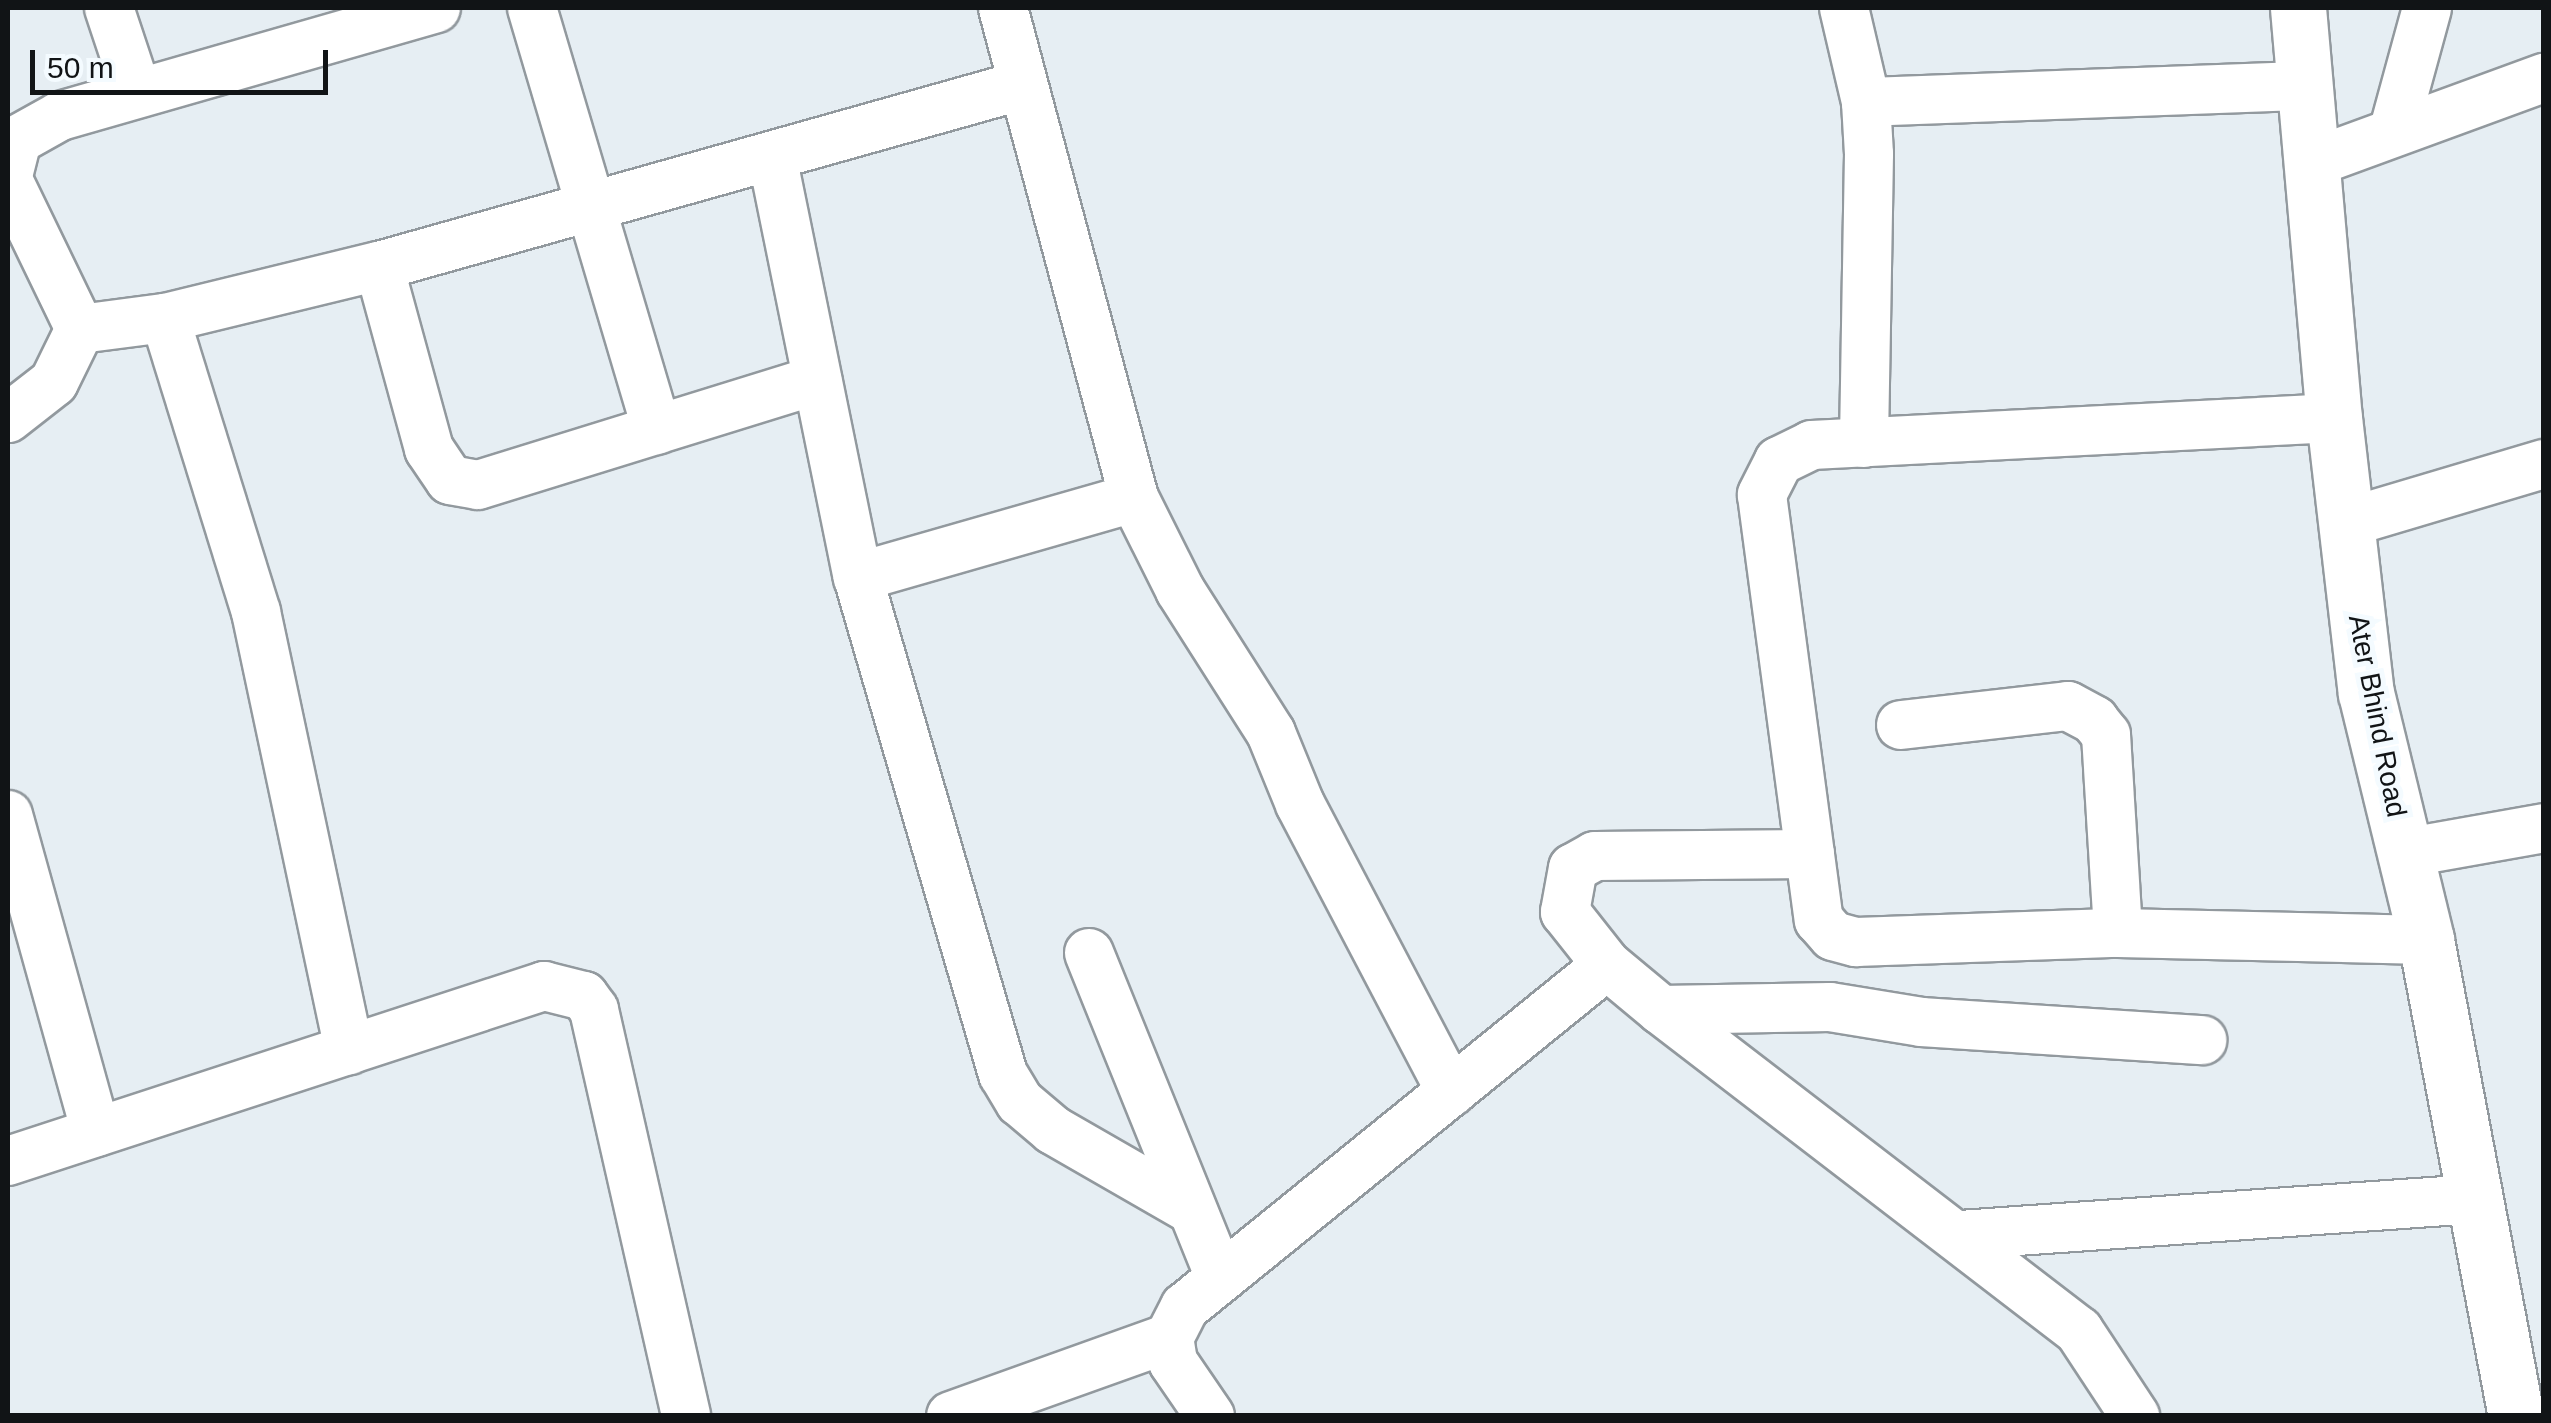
<!DOCTYPE html>
<html>
<head>
<meta charset="utf-8">
<style>
	body { margin:0 }
	#map { position:relative; width:2551px; height:1423px; overflow:hidden; background:#e6eef3; font-family:Helvetica,sans-serif }
	div>[style] { position:absolute }
	.roads { filter:drop-shadow(2px 0 #92999e) drop-shadow(-2px 0 #92999e) drop-shadow(0 2px #92999e) drop-shadow(0 -2px #92999e) }
	.minor>* { height:48px; margin:-24px; padding:0 24px; transform-origin:24px; border-radius:24px; background:#fff }
	.highway>* { height:55px; margin:-27.5px; padding:0 27.5px; transform-origin:27.5px; border-radius:27.5px; background:#fff }
	span { translate:-50% -50%; white-space:nowrap; text-align:center; line-height:1.15; -webkit-text-stroke:10px #f4fbff; paint-order:stroke }
	.street-label { font-size:28px; color:#111416 }
	.frame { position:absolute; inset:0; border:10px solid #111416; pointer-events:none }
	.scale { position:absolute; left:30px; top:50px; width:298px; height:45px; box-sizing:border-box; border:5px solid #111416; border-top:0; padding-left:12px; font-size:30px; line-height:35px; white-space:nowrap; color:#111416; -webkit-text-stroke:8px #f4fbff; paint-order:stroke }
</style>
</head>
<body>
<div id="map">
	<div class="roads">
		<div class="minor">
			<div style="left:109px;top:8px;width:89px;rotate:71.6deg"></div>
			<div style="left:532px;top:8px;width:440px;rotate:73.5deg"></div>
			<div style="left:1003px;top:8px;width:507px;rotate:75.03deg"></div>
			<div style="left:1134px;top:498px;width:103px;rotate:63.4deg"></div>
			<div style="left:1180px;top:590px;width:169px;rotate:57.5deg"></div>
			<div style="left:1271px;top:733px;width:77px;rotate:67.8deg"></div>
			<div style="left:1300px;top:804px;width:325px;rotate:62.3deg"></div>
			<div style="left:1844px;top:8px;width:97px;rotate:76.8deg"></div>
			<div style="left:1866px;top:102px;width:52px;rotate:86.7deg"></div>
			<div style="left:1869px;top:154px;width:289px;rotate:91deg"></div>
			<div style="left:1866px;top:102px;width:437px;rotate:-2.1deg"></div>
			<div style="left:2394px;top:129px;width:125px;rotate:-74.7deg"></div>
			<div style="left:772px;top:156px;width:430px;rotate:78.5deg"></div>
			<div style="left:858px;top:577px;width:518px;rotate:73.74deg"></div>
			<div style="left:1003px;top:1074px;width:33px;rotate:59deg"></div>
			<div style="left:1020px;top:1102px;width:43px;rotate:40.3deg"></div>
			<div style="left:1053px;top:1130px;width:160px;rotate:29.9deg"></div>
			<div style="left:2314px;top:162px;width:245px;rotate:-20.1deg"></div>
			<div style="left:8px;top:176px;width:37px;rotate:-76deg"></div>
			<div style="left:17px;top:140px;width:49px;rotate:-29.2deg"></div>
			<div style="left:60px;top:116px;width:391px;rotate:-16deg"></div>
			<div style="left:8px;top:180px;width:165px;rotate:64.2deg"></div>
			<div style="left:379px;top:266px;width:190px;rotate:74.7deg"></div>
			<div style="left:429px;top:449px;width:37px;rotate:56deg"></div>
			<div style="left:450px;top:480px;width:28px;rotate:10deg"></div>
			<div style="left:478px;top:485px;width:355px;rotate:-17.2deg"></div>
			<div style="left:165px;top:318px;width:308px;rotate:72.8deg"></div>
			<div style="left:256px;top:612px;width:448px;rotate:78deg"></div>
			<div style="left:8px;top:418px;width:58px;rotate:-38deg"></div>
			<div style="left:54px;top:382px;width:59px;rotate:-63.9deg"></div>
			<div style="left:80px;top:329px;width:86px;rotate:-7.4deg"></div>
			<div style="left:165px;top:318px;width:220px;rotate:-13.7deg"></div>
			<div style="left:379px;top:266px;width:669px;rotate:-15.7deg"></div>
			<div style="left:2334px;top:418px;width:523px;rotate:177.04deg"></div>
			<div style="left:1812px;top:445px;width:37px;rotate:154deg"></div>
			<div style="left:1779px;top:461px;width:38px;rotate:117deg"></div>
			<div style="left:1762px;top:495px;width:429px;rotate:82.4deg"></div>
			<div style="left:1819px;top:920px;width:21px;rotate:49deg"></div>
			<div style="left:1833px;top:936px;width:24px;rotate:15deg"></div>
			<div style="left:1856px;top:942px;width:262px;rotate:-2deg"></div>
			<div style="left:2118px;top:933px;width:308px;rotate:1.3deg"></div>
			<div style="left:2346px;top:523px;width:207px;rotate:-16.6deg"></div>
			<div style="left:858px;top:577px;width:287px;rotate:-16deg"></div>
			<div style="left:1901px;top:725px;width:168px;rotate:-6.5deg"></div>
			<div style="left:2068px;top:706px;width:30px;rotate:28deg"></div>
			<div style="left:2094px;top:720px;width:19px;rotate:51deg"></div>
			<div style="left:2106px;top:735px;width:198px;rotate:86.5deg"></div>
			<div style="left:8px;top:815px;width:329px;rotate:74.5deg"></div>
			<div style="left:2404px;top:853px;width:142px;rotate:-10.1deg"></div>
			<div style="left:1810px;top:854px;width:215px;rotate:179.5deg"></div>
			<div style="left:1595px;top:856px;width:25px;rotate:151deg"></div>
			<div style="left:1573px;top:868px;width:45px;rotate:100.3deg"></div>
			<div style="left:1565px;top:912px;width:68px;rotate:51.6deg"></div>
			<div style="left:1607px;top:965px;width:70px;rotate:39.8deg"></div>
			<div style="left:1661px;top:1010px;width:527px;rotate:37.52deg"></div>
			<div style="left:2079px;top:1331px;width:102px;rotate:56.6deg"></div>
			<div style="left:1089px;top:953px;width:350px;rotate:68deg"></div>
			<div style="left:1661px;top:1010px;width:169px;rotate:-1deg"></div>
			<div style="left:1830px;top:1007px;width:93px;rotate:9.3deg"></div>
			<div style="left:1922px;top:1022px;width:281px;rotate:3.7deg"></div>
			<div style="left:8px;top:1161px;width:564px;rotate:-18.08deg"></div>
			<div style="left:544px;top:986px;width:41px;rotate:14deg"></div>
			<div style="left:584px;top:996px;width:17px;rotate:54deg"></div>
			<div style="left:594px;top:1010px;width:416px;rotate:77.2deg"></div>
			<div style="left:1960px;top:1235px;width:515px;rotate:-4.01deg"></div>
			<div style="left:951px;top:1416px;width:232px;rotate:-19.7deg"></div>
			<div style="left:1210px;top:1416px;width:65px;rotate:-124.4deg"></div>
			<div style="left:1173px;top:1362px;width:24px;rotate:-99deg"></div>
			<div style="left:1169px;top:1338px;width:35px;rotate:-63deg"></div>
			<div style="left:1185px;top:1307px;width:543px;rotate:-39.02deg"></div>
		</div>
		<div class="highway">
			<div style="left:2298px;top:8px;width:412px;rotate:85deg"></div>
			<div style="left:2334px;top:418px;width:277px;rotate:83.4deg"></div>
			<div style="left:2366px;top:693px;width:254px;rotate:76.3deg"></div>
			<div style="left:2426px;top:940px;width:484px;rotate:79.3deg"></div>
		</div>
	</div>
	<div class="street-label">
		<span style="left:2377px;top:716px;rotate:79deg">Ater Bhind Road</span>
	</div>
	<div class="frame"></div>
	<div class="scale">50 m</div>
</div>
</body>
</html>
